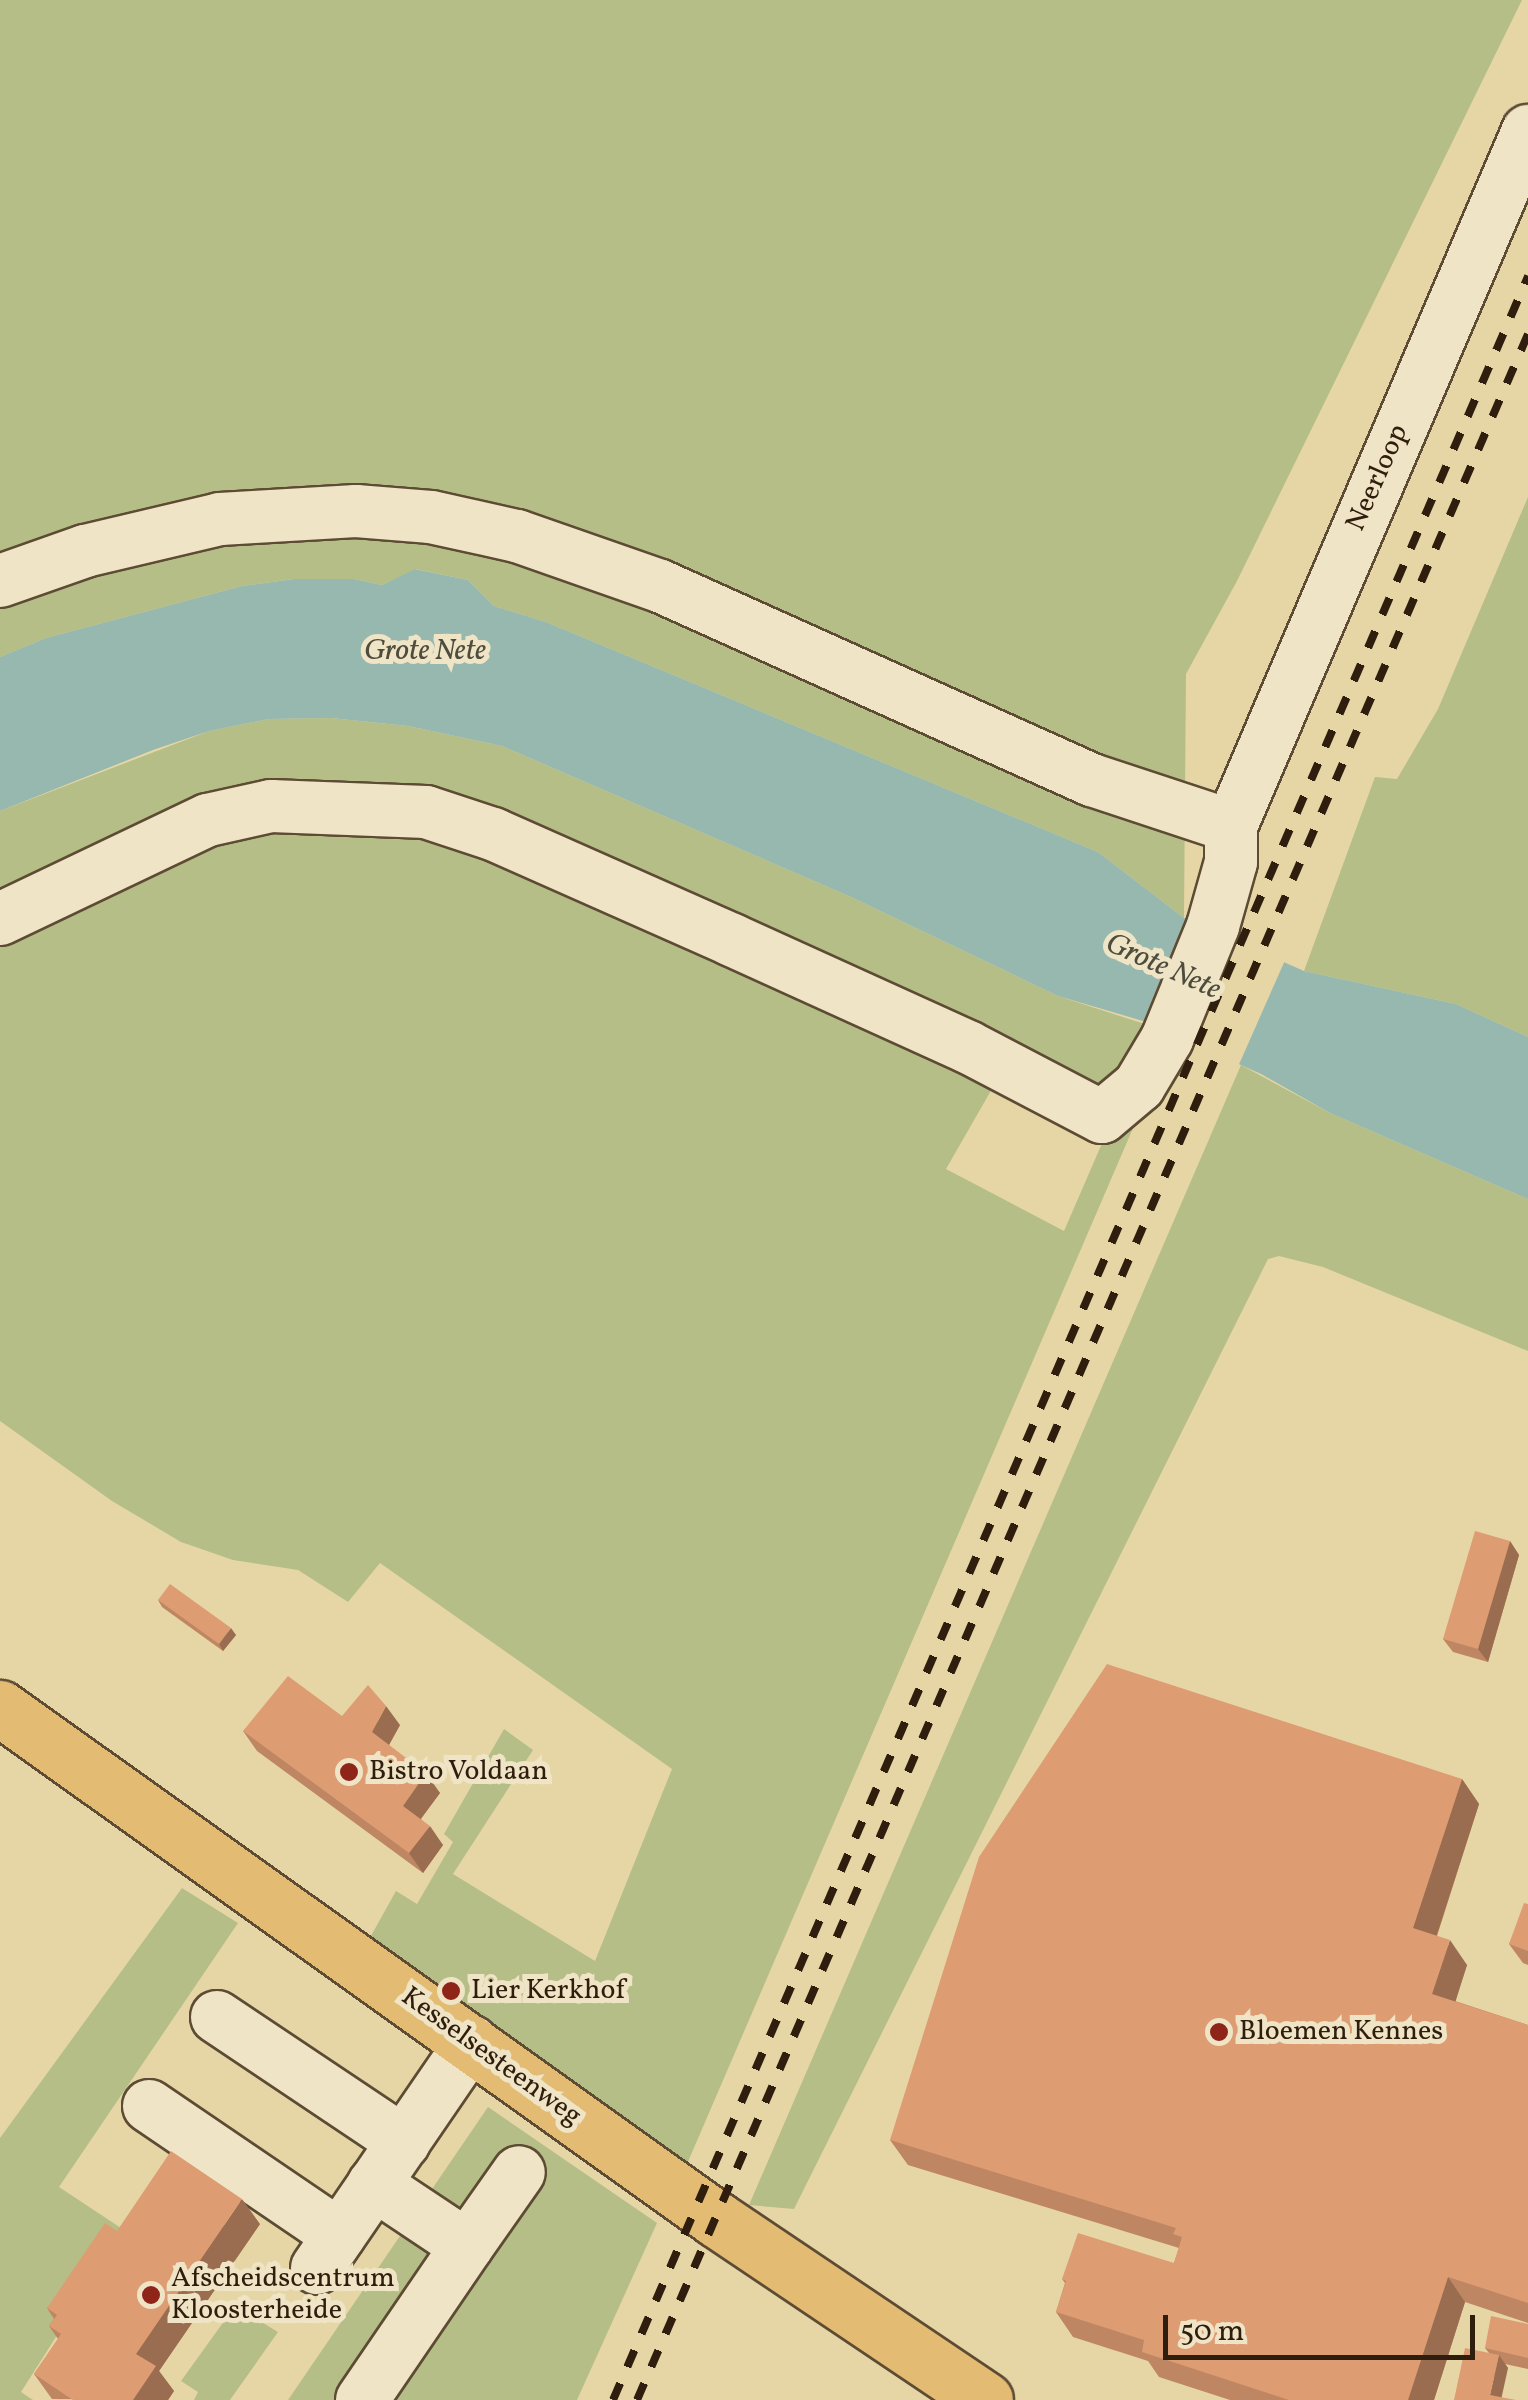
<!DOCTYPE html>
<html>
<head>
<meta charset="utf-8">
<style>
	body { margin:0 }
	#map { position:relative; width:1528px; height:2400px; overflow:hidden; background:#e6d6a6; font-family:Vollkorn,serif }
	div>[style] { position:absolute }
	.green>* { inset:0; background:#b5be87 }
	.water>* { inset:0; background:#97b8ae }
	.pier>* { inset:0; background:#e6d6a6 }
	.roads { filter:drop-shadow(2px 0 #5d4b34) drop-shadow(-2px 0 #5d4b34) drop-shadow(0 2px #5d4b34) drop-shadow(0 -2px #5d4b34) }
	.minor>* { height:52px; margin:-26px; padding:0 26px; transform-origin:26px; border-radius:26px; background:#efe4c5 }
	.major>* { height:55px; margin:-27.5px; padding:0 27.5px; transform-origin:27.5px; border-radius:27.5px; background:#e3bb73 }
	.rail>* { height:8px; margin-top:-4px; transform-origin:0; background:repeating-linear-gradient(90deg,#2f1d0e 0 18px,transparent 0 36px) }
	.wall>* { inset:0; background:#be8662 }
	.shaded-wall>* { inset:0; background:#9b6d50 }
	.building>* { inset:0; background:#dd9c72 }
	.dots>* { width:28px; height:28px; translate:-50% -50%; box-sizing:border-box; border:5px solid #efe4c5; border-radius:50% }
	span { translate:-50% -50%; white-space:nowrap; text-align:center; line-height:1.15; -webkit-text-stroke:10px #efe4c5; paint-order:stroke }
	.street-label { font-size:28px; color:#2f1d0e }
	.poi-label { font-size:28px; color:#2f1d0e }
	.left { translate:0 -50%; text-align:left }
	.water-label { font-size:30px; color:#4e4c3e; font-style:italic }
	.scale { position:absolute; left:1163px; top:2315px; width:312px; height:45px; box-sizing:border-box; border:5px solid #2f1d0e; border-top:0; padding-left:12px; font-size:30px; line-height:35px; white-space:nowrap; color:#2f1d0e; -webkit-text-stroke:8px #efe4c5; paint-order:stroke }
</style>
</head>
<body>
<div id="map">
	<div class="green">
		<div style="clip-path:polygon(0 0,1522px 0,1237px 581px,1186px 674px,1184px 918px,1098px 852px,546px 622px,494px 606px,468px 580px,416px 569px,382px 585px,354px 579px,294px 579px,242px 586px,46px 638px,0 657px)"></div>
		<div style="clip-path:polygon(1528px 497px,1528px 1037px,1456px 1004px,1304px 971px,1375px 777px,1397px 779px,1438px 709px)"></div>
		<div style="clip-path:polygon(331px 718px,408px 726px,502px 746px,851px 897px,1058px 996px,1157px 1028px,1108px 1092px,1012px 1054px,946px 1169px,1064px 1231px,1103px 1141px,1171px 1040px,687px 2164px,367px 1943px,396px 1891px,417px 1904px,453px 1842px,444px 1834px,504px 1729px,533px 1750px,453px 1874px,595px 1961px,672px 1769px,380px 1563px,348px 1602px,298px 1570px,233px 1560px,181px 1542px,112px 1501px,0 1421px,0 811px,209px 731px,269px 719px)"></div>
		<div style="clip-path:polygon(1241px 1065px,1330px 1113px,1528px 1199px,1528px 1351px,1323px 1267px,1279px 1256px,1268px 1259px,794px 2209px,749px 2205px)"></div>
		<div style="clip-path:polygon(182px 1888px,238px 1923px,59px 2187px,124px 2230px,21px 2392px,33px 2400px,0 2400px,0 2138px)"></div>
		<div style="clip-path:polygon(488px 2107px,657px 2223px,577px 2400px,288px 2400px)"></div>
		<div style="clip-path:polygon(235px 2306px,278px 2332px,230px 2400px,194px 2400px,198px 2392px,181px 2381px)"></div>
	</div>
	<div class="water">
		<div style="clip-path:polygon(415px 569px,468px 580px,494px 606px,546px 622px,1098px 852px,1184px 918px,1304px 971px,1456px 1004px,1528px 1037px,1528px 1199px,1330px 1113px,1261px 1074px,1143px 1021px,1058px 996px,851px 897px,502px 746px,408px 726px,331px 718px,269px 719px,209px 731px,153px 750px,0 811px,0 657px,46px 638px,242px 586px,294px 579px,354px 579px,382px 585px)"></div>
	</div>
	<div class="pier">
		<div style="clip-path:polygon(1204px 922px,1286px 958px,1237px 1069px,1156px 1032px)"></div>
	</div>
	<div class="roads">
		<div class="minor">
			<div style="left:0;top:581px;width:90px;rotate:-19.4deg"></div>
			<div style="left:85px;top:551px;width:139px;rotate:-13.3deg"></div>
			<div style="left:220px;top:519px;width:136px;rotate:-3.4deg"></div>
			<div style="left:356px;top:511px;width:75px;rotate:4.6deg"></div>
			<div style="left:431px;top:517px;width:88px;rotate:12.5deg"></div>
			<div style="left:517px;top:536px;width:151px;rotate:19.3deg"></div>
			<div style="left:660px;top:586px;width:474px;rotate:24.2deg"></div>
			<div style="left:1092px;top:780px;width:146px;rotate:18.3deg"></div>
			<div style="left:0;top:919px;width:230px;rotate:-25.5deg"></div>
			<div style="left:208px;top:820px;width:65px;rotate:-12.5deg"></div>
			<div style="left:271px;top:806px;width:155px;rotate:2.2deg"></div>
			<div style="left:426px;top:812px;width:71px;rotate:18.2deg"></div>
			<div style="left:493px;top:834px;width:261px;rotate:23.9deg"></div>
			<div style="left:732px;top:940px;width:259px;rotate:24.4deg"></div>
			<div style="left:968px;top:1047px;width:151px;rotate:27.6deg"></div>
			<div style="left:1102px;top:1117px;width:48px;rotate:-40deg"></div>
			<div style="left:1139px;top:1086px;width:55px;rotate:-59.2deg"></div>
			<div style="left:1167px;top:1039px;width:122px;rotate:-67.8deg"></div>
			<div style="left:1213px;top:926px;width:66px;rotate:-74.3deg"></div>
			<div style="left:1231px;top:862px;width:36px;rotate:-90deg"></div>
			<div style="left:1231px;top:826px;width:756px;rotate:-66.86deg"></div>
			<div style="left:217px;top:2017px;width:225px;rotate:33.8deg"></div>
			<div style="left:149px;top:2106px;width:230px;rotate:34.2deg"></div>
			<div style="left:467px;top:2246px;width:90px;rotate:-54.9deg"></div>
			<div style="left:317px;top:2268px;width:274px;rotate:-55.6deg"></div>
			<div style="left:362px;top:2400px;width:186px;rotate:-55.7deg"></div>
			<div style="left:467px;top:2246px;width:112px;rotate:-146.3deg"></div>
		</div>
		<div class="major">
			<div style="left:0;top:1708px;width:880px;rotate:35.51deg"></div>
			<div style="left:716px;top:2219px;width:324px;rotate:33.9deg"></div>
		</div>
	</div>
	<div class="rail">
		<div style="left:613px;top:2400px;width:2313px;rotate:-66.69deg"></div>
		<div style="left:637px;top:2400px;width:2250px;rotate:-66.67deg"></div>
	</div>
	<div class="wall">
		<div style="clip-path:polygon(1510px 1541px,1519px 1555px,1488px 1662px,1453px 1652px,1443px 1639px)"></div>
		<div style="clip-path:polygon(158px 1600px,236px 1635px,223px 1651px,162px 1607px)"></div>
		<div style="clip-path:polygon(342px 1716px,400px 1725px,389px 1745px,440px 1793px,421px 1819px,443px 1845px,423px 1873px,257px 1751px,243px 1731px)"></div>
		<div style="clip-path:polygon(1462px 1779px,1479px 1804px,1437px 1936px,1467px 1965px,1455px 2001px,1528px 2025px,1528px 2323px,1465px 2302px,1434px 2400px,1230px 2400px,1159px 2377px,1148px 2361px,1073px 2337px,1056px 2312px,1065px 2283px,1062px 2279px,1174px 2263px,1179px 2248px,908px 2165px,890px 2140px)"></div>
		<div style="clip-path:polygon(1528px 1904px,1528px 1965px,1523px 1963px,1509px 1944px)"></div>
		<div style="clip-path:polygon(260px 2224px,159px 2371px,174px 2391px,168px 2400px,52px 2399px,34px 2374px,58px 2339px,49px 2326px,54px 2319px,47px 2308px,117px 2231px)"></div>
		<div style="clip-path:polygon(1528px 2324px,1528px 2369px,1505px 2364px,1508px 2368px,1454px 2400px,1489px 2353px,1485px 2348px)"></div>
	</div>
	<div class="shaded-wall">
		<div style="clip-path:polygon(1510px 1541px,1519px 1555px,1488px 1662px,1478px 1649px)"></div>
		<div style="clip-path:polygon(231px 1628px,236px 1635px,223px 1651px,219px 1644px)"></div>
		<div style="clip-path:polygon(386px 1706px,400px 1725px,385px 1752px,372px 1732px)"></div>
		<div style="clip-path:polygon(426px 1773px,440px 1793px,416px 1825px,403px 1806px)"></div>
		<div style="clip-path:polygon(1462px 1779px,1479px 1804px,1431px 1953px,1413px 1928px)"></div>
		<div style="clip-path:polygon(430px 1826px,443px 1845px,423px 1873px,409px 1853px)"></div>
		<div style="clip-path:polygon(1450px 1940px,1467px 1965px,1450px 2019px,1432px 1994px)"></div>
		<div style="clip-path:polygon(242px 2199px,260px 2224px,159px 2371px,174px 2391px,168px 2400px,133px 2400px,136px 2354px)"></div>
		<div style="clip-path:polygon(1448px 2277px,1465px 2302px,1434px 2400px,1408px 2400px)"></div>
		<div style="clip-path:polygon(1499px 2355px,1508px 2368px,1501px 2400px,1490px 2395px)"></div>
	</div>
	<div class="building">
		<div style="clip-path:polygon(1475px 1531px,1510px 1541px,1478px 1649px,1443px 1639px)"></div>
		<div style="clip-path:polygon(170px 1584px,231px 1628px,219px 1644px,158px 1600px)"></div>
		<div style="clip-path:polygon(1107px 1664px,1462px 1779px,1413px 1928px,1450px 1940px,1432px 1994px,1528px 2025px,1528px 2303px,1448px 2277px,1408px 2400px,1289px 2400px,1142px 2352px,1144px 2340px,1056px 2312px,1066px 2281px,1062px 2279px,1078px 2233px,1174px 2263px,1182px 2237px,1173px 2234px,1176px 2228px,890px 2140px,979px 1857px)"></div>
		<div style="clip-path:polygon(288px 1676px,342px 1716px,368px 1685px,386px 1706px,372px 1732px,426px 1773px,403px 1806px,430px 1826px,409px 1853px,243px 1731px)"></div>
		<div style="clip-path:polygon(1524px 1903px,1528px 1904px,1528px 1951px,1509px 1944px)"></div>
		<div style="clip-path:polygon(171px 2151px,242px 2199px,136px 2354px,156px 2366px,133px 2400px,73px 2400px,34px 2374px,61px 2334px,49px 2326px,57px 2315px,47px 2308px,105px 2223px,117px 2231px)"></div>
		<div style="clip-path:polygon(1491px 2316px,1528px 2324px,1528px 2358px,1485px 2348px)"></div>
		<div style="clip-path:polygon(1465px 2348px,1499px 2355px,1490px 2395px,1516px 2400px,1454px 2400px)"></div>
	</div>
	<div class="dots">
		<div style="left:349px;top:1772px;background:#8f2418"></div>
		<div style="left:451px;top:1991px;background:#8f2418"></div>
		<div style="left:1219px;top:2032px;background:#8f2418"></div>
		<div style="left:151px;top:2295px;background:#8f2418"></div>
	</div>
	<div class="street-label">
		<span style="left:1378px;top:478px;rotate:-66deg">Neerloop</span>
		<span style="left:491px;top:2057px;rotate:36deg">Kesselsesteenweg</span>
	</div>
	<div class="poi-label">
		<span class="left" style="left:369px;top:1772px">Bistro Voldaan</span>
		<span class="left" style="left:471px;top:1991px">Lier Kerkhof</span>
		<span class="left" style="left:1239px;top:2032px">Bloemen Kennes</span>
		<span class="left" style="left:171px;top:2295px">Afscheidscentrum<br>Kloosterheide</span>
	</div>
	<div class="water-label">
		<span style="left:425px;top:651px">Grote Nete</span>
		<span style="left:1163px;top:967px;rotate:24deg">Grote Nete</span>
	</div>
	<div class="scale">50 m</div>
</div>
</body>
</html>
